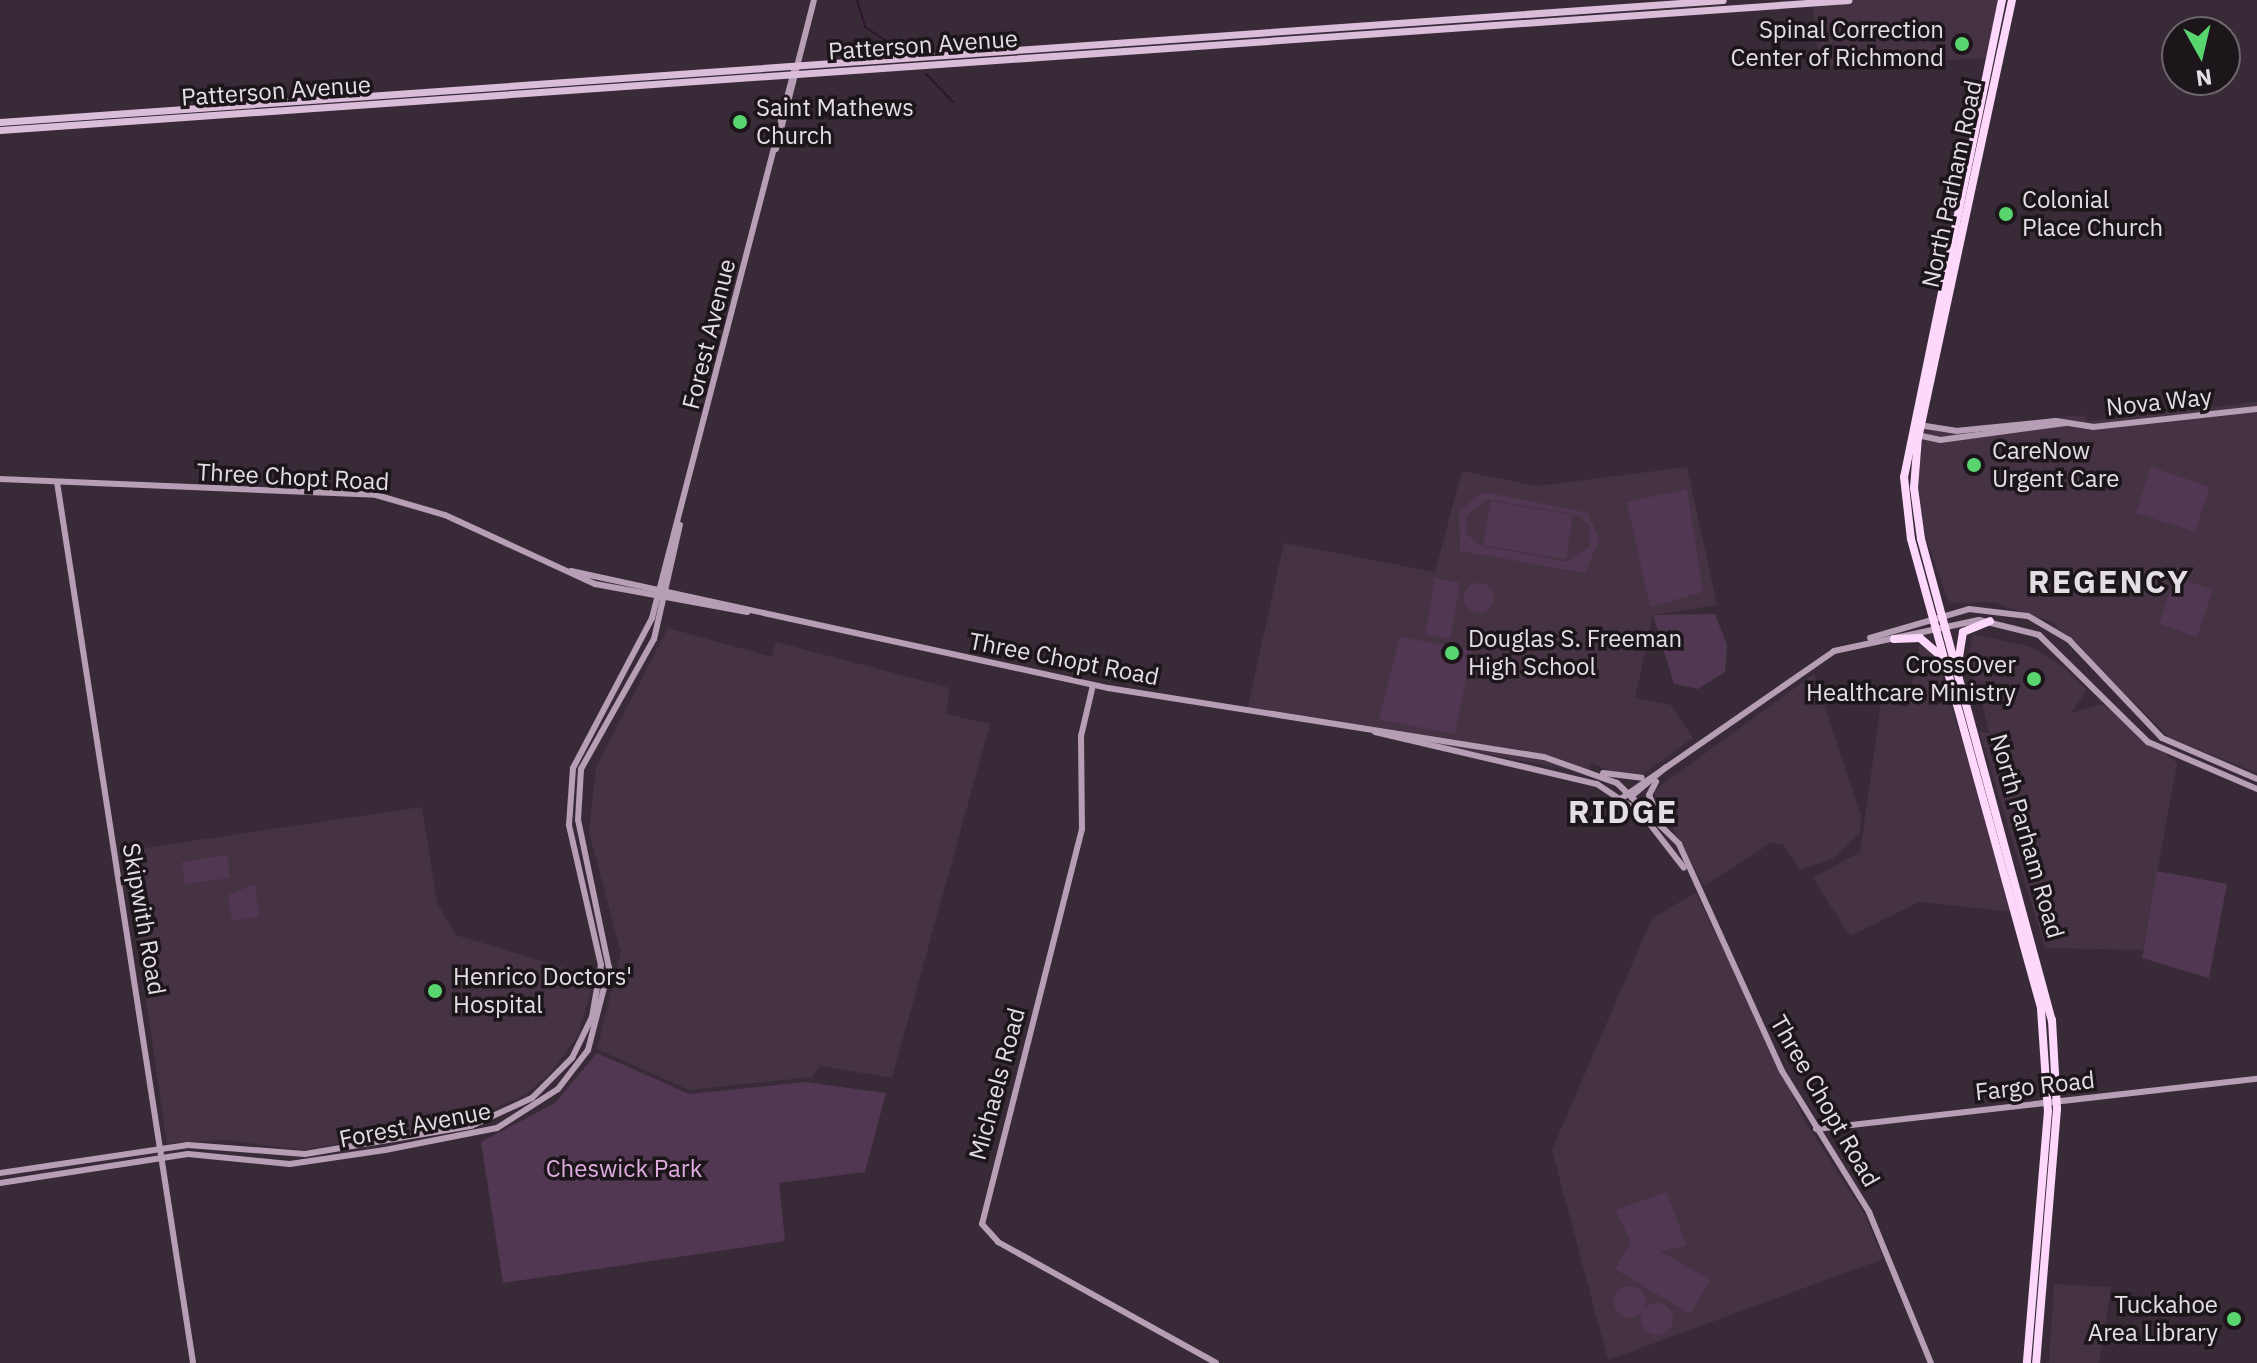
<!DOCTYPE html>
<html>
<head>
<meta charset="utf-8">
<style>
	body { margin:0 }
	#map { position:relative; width:2257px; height:1363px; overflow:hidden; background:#382b37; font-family:"IBM Plex Sans",sans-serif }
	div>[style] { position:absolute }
	.built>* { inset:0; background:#453344 }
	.green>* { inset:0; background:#523752 }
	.round { border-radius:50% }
	.stream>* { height:2px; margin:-1px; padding:0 1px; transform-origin:1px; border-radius:1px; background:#2f142f }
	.secondary>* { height:6px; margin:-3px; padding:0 3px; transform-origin:3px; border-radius:3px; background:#b69eb5 }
	.primary>* { height:7px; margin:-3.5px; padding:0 3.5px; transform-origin:3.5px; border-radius:3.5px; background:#dbbdda }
	.highway>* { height:8px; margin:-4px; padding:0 4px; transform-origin:4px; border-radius:4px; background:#fdd8fc }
	.dots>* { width:22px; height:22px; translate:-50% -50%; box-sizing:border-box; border:4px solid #1c161b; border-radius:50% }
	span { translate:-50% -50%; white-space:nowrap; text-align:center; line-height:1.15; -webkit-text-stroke:7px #1c161b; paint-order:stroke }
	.poi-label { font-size:24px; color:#e5dde5 }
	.right { translate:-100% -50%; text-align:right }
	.left { translate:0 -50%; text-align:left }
	.street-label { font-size:24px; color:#e5dde5 }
	.park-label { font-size:24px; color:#e0acdf }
	.district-label { font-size:32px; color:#e5dde5; font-weight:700; letter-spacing:2px }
	.north { position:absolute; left:2161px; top:16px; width:80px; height:80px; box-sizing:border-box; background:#1c161b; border:2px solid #6c666c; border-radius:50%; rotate:172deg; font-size:22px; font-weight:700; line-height:32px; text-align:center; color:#e5dde5 }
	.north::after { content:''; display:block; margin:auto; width:28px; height:36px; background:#59d56f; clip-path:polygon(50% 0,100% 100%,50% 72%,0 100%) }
</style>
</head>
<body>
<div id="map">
	<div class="built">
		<div style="clip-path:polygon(1831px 0,2002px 0,1989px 58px,1819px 66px,1813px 7px)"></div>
		<div style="clip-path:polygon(2257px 402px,2257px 773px,2170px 738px,2052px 622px,1993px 602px,1949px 603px,1915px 508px,1922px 423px,1950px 428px,2083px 415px,2089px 421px)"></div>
		<div style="clip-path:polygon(1687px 467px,1717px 605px,1653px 615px,1635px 698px,1671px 705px,1693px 738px,1643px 774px,1621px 776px,1591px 763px,1589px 773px,1247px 710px,1284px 543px,1435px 572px,1462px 471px,1537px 486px)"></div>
		<div style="clip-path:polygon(668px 628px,772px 657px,776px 642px,950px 688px,946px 714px,990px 724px,892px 1078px,820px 1066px,812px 1077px,689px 1090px,597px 1049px,621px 953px,589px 832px,596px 767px)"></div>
		<div style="clip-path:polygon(1973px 634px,2031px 647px,2062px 666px,2087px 690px,2071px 713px,2102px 704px,2177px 763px,2143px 950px,2045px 948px,1979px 731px,1989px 733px,1981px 699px,1996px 692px,1974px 687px,1968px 659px)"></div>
		<div style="clip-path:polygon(1920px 641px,1937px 660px,2015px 912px,1919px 902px,1850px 936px,1813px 878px,1860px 852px,1881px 703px,1908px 707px)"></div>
		<div style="clip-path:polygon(1814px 674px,1861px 816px,1860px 833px,1833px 859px,1800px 870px,1783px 844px,1771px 843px,1704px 886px,1653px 791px)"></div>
		<div style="clip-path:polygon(422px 807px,437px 903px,456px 935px,595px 977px,578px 1035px,552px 1071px,527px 1094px,469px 1120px,303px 1150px,226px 1140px,167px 1143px,124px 851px)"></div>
		<div style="clip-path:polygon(1696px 893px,1806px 1123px,1864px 1213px,1883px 1259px,1608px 1360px,1552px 1150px,1652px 918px)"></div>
		<div style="clip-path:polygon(2054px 1284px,2111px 1287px,2099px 1363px,2049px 1363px)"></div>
	</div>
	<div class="green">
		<div style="clip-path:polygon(2151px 467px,2210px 487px,2195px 532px,2136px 513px)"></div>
		<div style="clip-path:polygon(1687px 489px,1703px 592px,1650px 607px,1627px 502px)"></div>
		<div style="clip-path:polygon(evenodd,1484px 492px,1588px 513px,1599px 540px,1585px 573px,1460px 551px,1459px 511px,1484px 492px,1487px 499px,1578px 515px,1590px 527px,1590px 546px,1568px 562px,1480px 546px,1467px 534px,1465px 517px,1487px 499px)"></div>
		<div style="clip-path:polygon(1491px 501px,1573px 515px,1566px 559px,1483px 545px)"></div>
		<div style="clip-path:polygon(2175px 577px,2213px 590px,2197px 637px,2159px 624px)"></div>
		<div style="clip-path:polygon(1435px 578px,1460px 583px,1450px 639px,1425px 635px)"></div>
		<div class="round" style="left:1464px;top:583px;width:30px;height:30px"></div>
		<div style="clip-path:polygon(1715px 614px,1727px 645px,1725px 672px,1698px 689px,1674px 684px,1653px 615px)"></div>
		<div style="clip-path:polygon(1400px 637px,1472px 650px,1455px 734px,1379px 720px)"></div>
		<div style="clip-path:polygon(227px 855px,230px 878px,185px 884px,182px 862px)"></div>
		<div style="clip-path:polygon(2157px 871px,2227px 884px,2209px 978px,2142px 958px)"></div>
		<div style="clip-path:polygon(255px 884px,259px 917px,232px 921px,228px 895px)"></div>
		<div style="clip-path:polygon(597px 1053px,689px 1094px,805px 1082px,886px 1093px,865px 1172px,779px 1183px,785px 1241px,503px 1283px,481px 1142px,555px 1103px)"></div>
		<div style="clip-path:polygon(1666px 1192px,1687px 1246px,1660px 1251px,1710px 1280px,1690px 1314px,1615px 1269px,1631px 1243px,1616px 1210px)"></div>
		<div class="round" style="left:1614px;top:1286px;width:32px;height:32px"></div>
		<div class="round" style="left:1641px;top:1303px;width:32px;height:32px"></div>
	</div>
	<div class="stream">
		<div style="left:857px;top:0;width:28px;rotate:73deg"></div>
		<div style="left:865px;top:27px;width:44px;rotate:33deg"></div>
		<div style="left:926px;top:74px;width:39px;rotate:46deg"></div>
	</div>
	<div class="secondary">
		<div style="left:776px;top:149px;width:154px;rotate:-75.7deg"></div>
		<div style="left:1919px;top:425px;width:37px;rotate:9deg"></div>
		<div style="left:1956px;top:431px;width:100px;rotate:-5.7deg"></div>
		<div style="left:2056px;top:421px;width:37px;rotate:9deg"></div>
		<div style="left:2093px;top:427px;width:165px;rotate:-6.3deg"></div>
		<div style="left:1917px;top:435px;width:24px;rotate:12deg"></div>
		<div style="left:1940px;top:440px;width:127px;rotate:-7.7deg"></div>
		<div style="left:0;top:479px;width:376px;rotate:2.4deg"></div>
		<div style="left:376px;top:495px;width:72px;rotate:16.2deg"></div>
		<div style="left:445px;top:515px;width:165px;rotate:24.7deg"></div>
		<div style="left:595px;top:584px;width:155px;rotate:10.4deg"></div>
		<div style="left:57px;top:482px;width:891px;rotate:81.22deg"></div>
		<div style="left:571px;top:571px;width:550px;rotate:12.29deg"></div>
		<div style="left:1108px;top:688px;width:441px;rotate:9deg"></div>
		<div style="left:1544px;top:757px;width:77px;rotate:19.6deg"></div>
		<div style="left:1617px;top:783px;width:87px;rotate:44.5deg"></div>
		<div style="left:1679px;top:844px;width:249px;rotate:65.6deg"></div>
		<div style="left:1782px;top:1071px;width:166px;rotate:58.3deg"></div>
		<div style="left:1869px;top:1212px;width:163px;rotate:67.7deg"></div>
		<div style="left:1870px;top:638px;width:103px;rotate:-16.3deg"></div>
		<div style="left:1969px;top:609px;width:59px;rotate:6.8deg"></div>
		<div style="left:2028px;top:616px;width:48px;rotate:30.3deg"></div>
		<div style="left:2069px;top:640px;width:135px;rotate:46.5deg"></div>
		<div style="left:2162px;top:738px;width:103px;rotate:23.3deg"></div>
		<div style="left:1093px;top:685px;width:52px;rotate:103.2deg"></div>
		<div style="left:1081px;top:736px;width:93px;rotate:89.4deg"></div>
		<div style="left:1082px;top:829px;width:407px;rotate:104.2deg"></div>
		<div style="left:982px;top:1224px;width:24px;rotate:48deg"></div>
		<div style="left:998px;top:1242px;width:249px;rotate:29deg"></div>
		<div style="left:1375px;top:732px;width:228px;rotate:13.2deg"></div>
		<div style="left:1597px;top:784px;width:54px;rotate:33.7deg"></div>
		<div style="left:1642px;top:814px;width:68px;rotate:52.1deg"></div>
		<div style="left:1603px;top:773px;width:39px;rotate:7deg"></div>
		<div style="left:1633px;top:795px;width:43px;rotate:-40.3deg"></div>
		<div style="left:1622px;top:798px;width:258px;rotate:-34.7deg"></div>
		<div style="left:1834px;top:651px;width:148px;rotate:-12.1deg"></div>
		<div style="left:1979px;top:620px;width:62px;rotate:14deg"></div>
		<div style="left:2039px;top:635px;width:153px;rotate:44.5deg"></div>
		<div style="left:2148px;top:742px;width:119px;rotate:23.3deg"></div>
		<div style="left:1656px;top:812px;width:18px;rotate:-112deg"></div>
		<div style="left:1649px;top:795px;width:15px;rotate:-62deg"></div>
		<div style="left:1816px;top:1129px;width:444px;rotate:-6.5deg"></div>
		<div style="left:0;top:1173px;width:190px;rotate:-8.5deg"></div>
		<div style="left:188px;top:1145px;width:117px;rotate:4.4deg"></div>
		<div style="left:305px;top:1154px;width:168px;rotate:-9.6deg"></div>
		<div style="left:471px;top:1126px;width:67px;rotate:-24.7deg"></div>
		<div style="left:532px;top:1098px;width:57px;rotate:-45deg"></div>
		<div style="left:572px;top:1058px;width:46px;rotate:-64deg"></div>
		<div style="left:592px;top:1017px;width:53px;rotate:-80.2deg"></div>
		<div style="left:601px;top:965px;width:144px;rotate:-102.9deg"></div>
		<div style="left:569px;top:825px;width:57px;rotate:-86deg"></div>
		<div style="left:573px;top:768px;width:170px;rotate:-62.2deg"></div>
		<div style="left:652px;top:618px;width:565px;rotate:-75.45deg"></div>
		<div style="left:0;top:1183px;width:190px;rotate:-8.8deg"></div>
		<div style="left:188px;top:1154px;width:102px;rotate:5.6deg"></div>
		<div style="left:290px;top:1164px;width:96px;rotate:-8.4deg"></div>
		<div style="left:385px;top:1150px;width:114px;rotate:-11.1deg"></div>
		<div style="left:497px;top:1128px;width:72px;rotate:-32.6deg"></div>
		<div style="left:558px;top:1089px;width:49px;rotate:-52.4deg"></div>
		<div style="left:588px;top:1050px;width:85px;rotate:-75.6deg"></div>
		<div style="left:609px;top:968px;width:151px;rotate:-101.8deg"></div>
		<div style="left:578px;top:820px;width:51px;rotate:-86.6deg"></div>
		<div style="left:581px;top:769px;width:149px;rotate:-60.7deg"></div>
		<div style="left:654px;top:639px;width:117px;rotate:-77.2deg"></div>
	</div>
	<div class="primary">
		<div style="left:0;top:122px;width:1727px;rotate:-4.05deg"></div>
		<div style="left:0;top:130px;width:1853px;rotate:-4.02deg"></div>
	</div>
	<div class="highway">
		<div style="left:2002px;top:0;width:487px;rotate:101.6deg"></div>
		<div style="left:1904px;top:477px;width:62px;rotate:83.6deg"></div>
		<div style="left:1911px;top:539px;width:488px;rotate:74.5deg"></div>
		<div style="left:2041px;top:1009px;width:102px;rotate:86.1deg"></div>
		<div style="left:2048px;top:1111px;width:253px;rotate:94.8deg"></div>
		<div style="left:2012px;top:0;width:447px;rotate:102.1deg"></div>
		<div style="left:1918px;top:437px;width:51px;rotate:94.5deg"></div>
		<div style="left:1914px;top:488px;width:51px;rotate:82.2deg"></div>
		<div style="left:1921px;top:539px;width:499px;rotate:74.8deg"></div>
		<div style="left:2052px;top:1020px;width:89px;rotate:86.8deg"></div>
		<div style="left:2057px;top:1109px;width:255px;rotate:94.7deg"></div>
		<div style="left:1894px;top:639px;width:26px;rotate:-2deg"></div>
		<div style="left:1920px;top:638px;width:28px;rotate:41deg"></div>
		<div style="left:1959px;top:657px;width:25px;rotate:-81deg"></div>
		<div style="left:1963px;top:632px;width:29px;rotate:-22deg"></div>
	</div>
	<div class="dots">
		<div style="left:1962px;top:44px;background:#59d56f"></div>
		<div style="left:740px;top:122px;background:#59d56f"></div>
		<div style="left:2006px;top:214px;background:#59d56f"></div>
		<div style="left:1974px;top:465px;background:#59d56f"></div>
		<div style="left:1452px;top:653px;background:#59d56f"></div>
		<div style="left:2034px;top:679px;background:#59d56f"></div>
		<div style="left:435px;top:991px;background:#59d56f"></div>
		<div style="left:2234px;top:1319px;background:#59d56f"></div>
	</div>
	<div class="poi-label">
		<span class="right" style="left:1944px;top:44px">Spinal Correction<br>Center of Richmond</span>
		<span class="left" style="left:756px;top:122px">Saint Mathews<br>Church</span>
		<span class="left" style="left:2022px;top:214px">Colonial<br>Place Church</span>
		<span class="left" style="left:1992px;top:465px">CareNow<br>Urgent Care</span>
		<span class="left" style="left:1468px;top:653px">Douglas S. Freeman<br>High School</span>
		<span class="right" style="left:2016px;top:679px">CrossOver<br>Healthcare Ministry</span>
		<span class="left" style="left:453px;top:991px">Henrico Doctors'<br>Hospital</span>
		<span class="right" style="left:2218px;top:1319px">Tuckahoe<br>Area Library</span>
	</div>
	<div class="street-label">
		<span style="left:923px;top:45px;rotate:-4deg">Patterson Avenue</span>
		<span style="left:276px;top:91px;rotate:-4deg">Patterson Avenue</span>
		<span style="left:1952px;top:184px;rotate:-78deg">North Parham Road</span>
		<span style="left:709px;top:334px;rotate:-76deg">Forest Avenue</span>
		<span style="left:2159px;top:402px;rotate:-6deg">Nova Way</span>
		<span style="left:293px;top:477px;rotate:3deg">Three Chopt Road</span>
		<span style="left:1064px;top:659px;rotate:11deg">Three Chopt Road</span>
		<span style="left:2027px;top:836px;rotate:74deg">North Parham Road</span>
		<span style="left:144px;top:919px;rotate:80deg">Skipwith Road</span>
		<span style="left:997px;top:1084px;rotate:-75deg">Michaels Road</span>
		<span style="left:2035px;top:1086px;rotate:-6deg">Fargo Road</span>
		<span style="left:1825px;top:1101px;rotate:60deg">Three Chopt Road</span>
		<span style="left:415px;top:1125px;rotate:-11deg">Forest Avenue</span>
	</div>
	<div class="park-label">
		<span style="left:624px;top:1169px">Cheswick Park</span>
	</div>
	<div class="district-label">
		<span style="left:2109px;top:581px">REGENCY</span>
		<span style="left:1623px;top:811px">RIDGE</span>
	</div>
	<div class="north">N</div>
</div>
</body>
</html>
